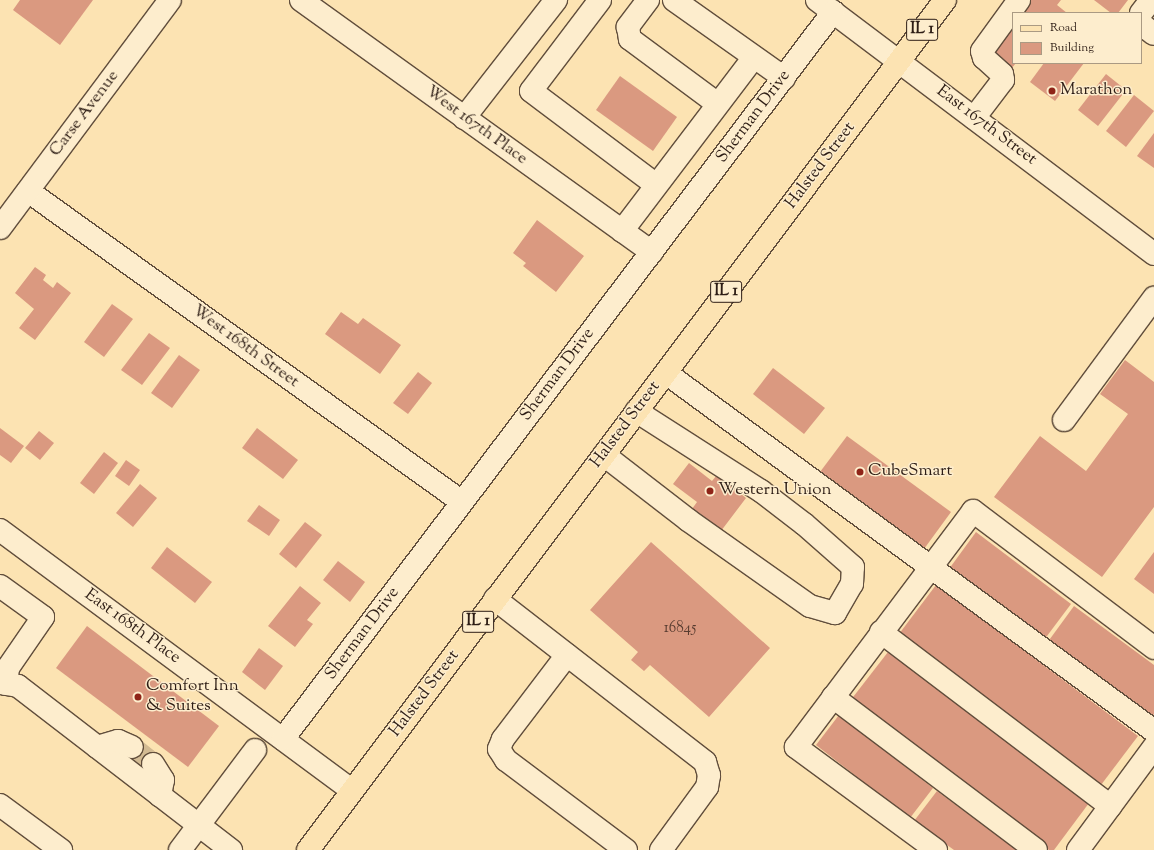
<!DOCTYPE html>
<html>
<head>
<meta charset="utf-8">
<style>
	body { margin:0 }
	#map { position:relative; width:1154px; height:850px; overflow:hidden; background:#fce3b2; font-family:"Sorts Mill Goudy",serif }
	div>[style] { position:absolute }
	.building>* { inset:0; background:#da9980 }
	.minor-tunnel>* { height:22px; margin-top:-11px; transform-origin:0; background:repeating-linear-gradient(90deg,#d3bb93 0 22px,transparent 0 33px) }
	.roads { filter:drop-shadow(1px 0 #614e3c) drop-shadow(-1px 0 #614e3c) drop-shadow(0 1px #614e3c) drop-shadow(0 -1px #614e3c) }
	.minor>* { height:22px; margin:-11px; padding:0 11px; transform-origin:11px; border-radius:11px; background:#fdedcd }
	.major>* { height:22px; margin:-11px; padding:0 11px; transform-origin:11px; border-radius:11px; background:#fce3b2 }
	.dots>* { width:11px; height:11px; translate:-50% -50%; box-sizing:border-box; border:2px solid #fdedcd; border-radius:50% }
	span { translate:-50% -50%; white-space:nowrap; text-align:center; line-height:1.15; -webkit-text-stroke:3px #fdedcd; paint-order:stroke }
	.number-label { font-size:15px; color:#583c30 }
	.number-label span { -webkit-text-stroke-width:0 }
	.shield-label span { padding:1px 3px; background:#fdedcd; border:1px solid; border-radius:3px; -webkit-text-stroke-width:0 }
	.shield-label { font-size:16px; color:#2d1d15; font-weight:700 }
	.poi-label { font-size:17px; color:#2d1d15 }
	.left { translate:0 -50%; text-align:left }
	.street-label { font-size:17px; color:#2d1d15 }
	.legend { position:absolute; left:1012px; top:12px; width:130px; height:52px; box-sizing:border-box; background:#fdedcd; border:1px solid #aa9a83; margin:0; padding:5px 7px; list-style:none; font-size:12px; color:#2d1d15 }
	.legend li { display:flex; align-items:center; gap:8px; height:20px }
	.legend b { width:20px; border:1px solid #aa9a83 }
</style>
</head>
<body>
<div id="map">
	<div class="building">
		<div style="clip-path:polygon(20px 0,93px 0,60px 45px,13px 10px)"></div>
		<div style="clip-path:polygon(1026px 0,1061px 0,1057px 5px,1067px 13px,1016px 13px)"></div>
		<div style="clip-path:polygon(1094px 0,1128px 0,1118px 13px,1111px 13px)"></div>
		<div style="clip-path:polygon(1013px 18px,1013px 63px,1016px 63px,1011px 69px,988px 52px)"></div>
		<div style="clip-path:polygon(1044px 63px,1084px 63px,1055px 101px,1030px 82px)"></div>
		<div style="clip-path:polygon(1106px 74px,1126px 90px,1098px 126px,1078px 110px)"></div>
		<div style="clip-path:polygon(620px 76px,677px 117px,653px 151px,596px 110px)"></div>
		<div style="clip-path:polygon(1134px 95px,1154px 111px,1126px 147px,1106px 131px)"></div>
		<div style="clip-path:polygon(1154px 133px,1154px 168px,1137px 156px)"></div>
		<div style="clip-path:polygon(537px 220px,584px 256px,556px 292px,523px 266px,526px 263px,513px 253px)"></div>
		<div style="clip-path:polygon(35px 267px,46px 275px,43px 280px,53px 288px,57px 282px,71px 293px,35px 340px,19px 328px,34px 309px,15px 293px)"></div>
		<div style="clip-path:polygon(112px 304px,133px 319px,104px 357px,84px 342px)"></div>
		<div style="clip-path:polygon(341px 312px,358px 324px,363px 318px,401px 345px,380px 374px,325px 334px)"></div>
		<div style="clip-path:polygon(149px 333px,170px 348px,142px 385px,121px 370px)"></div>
		<div style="clip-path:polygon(179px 355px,200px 370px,172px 408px,151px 393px)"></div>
		<div style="clip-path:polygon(1125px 360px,1154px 382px,1154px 507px,1102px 577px,994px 497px,1040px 436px,1086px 471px,1128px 414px,1100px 394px)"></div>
		<div style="clip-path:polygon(773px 368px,825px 408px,804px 434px,753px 394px)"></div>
		<div style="clip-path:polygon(418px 372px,432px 383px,408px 414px,393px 403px)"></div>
		<div style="clip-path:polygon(0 428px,24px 446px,11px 463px,0 455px)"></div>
		<div style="clip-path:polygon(257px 428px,298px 460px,283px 479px,242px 448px)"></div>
		<div style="clip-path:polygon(39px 431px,54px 443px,40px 460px,25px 448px)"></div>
		<div style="clip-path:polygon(847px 436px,951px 512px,924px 549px,820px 472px)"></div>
		<div style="clip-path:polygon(104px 452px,118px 463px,94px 494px,80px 483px)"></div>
		<div style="clip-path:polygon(126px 460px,140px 470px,129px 486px,115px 476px)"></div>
		<div style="clip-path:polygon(689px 463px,712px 481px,717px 475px,746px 498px,721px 531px,692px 509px,697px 502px,673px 484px)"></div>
		<div style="clip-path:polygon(140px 484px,157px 498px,133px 527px,116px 513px)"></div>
		<div style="clip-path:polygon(259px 505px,280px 520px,269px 536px,247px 521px)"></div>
		<div style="clip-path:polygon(305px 522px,322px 535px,296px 568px,279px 554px)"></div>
		<div style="clip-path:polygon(976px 532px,1071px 604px,1044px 640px,949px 569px)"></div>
		<div style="clip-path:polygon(651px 542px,770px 648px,709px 717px,650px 665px,644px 671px,631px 660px,638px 652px,590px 610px)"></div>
		<div style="clip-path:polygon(167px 547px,212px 582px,195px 603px,151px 568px)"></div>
		<div style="clip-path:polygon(1154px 552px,1154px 594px,1134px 579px)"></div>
		<div style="clip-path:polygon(338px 561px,365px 582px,350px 602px,323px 580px)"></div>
		<div style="clip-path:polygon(936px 585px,1138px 736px,1101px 785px,899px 634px)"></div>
		<div style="clip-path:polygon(300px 586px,321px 603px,307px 620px,313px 624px,295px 647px,268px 626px)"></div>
		<div style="clip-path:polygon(1074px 606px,1154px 665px,1154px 714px,1150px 719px,1047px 643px)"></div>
		<div style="clip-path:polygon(87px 626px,219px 726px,188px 767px,56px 668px)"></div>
		<div style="clip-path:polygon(259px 648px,283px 666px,265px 690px,242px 672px)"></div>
		<div style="clip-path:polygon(888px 652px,1089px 803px,1054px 850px,1049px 850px,850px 701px)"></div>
		<div style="clip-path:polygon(839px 715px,933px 788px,910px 818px,816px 745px)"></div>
		<div style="clip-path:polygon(137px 739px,158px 754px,146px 770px,125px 755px)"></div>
		<div style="clip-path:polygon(937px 791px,1017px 850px,954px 850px,914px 821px)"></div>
	</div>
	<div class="minor-tunnel">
		<div style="left:132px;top:747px;width:27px;rotate:39deg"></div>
	</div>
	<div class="roads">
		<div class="minor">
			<div style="left:301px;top:0;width:432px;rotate:35.7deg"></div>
			<div style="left:600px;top:0;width:114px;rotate:127.2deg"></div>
			<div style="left:531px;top:91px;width:156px;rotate:36.9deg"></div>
			<div style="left:648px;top:0;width:34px;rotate:127deg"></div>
			<div style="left:628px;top:27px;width:12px;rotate:81deg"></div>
			<div style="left:630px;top:39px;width:109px;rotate:36.5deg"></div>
			<div style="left:674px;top:0;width:135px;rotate:35.3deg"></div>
			<div style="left:817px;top:0;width:422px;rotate:37deg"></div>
			<div style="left:1141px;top:13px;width:16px;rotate:-52deg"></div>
			<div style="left:1141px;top:24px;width:16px;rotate:38deg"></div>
			<div style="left:464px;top:118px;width:150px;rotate:-52.1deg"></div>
			<div style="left:974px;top:118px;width:48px;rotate:-52.7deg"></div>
			<div style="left:1003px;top:80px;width:6px;rotate:-99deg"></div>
			<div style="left:1002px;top:74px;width:24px;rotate:-138deg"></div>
			<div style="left:984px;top:58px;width:7px;rotate:-106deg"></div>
			<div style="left:982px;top:51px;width:63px;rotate:-54deg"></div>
			<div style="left:28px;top:191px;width:534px;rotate:35.62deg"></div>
			<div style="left:0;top:228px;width:284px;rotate:-53.3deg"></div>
			<div style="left:622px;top:231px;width:218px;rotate:-52.8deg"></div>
			<div style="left:666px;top:373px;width:605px;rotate:36.26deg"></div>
			<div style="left:1064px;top:420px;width:152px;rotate:-53.6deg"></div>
			<div style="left:604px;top:455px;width:106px;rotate:37.7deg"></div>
			<div style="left:688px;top:520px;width:149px;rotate:35.2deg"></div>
			<div style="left:810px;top:606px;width:26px;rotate:16deg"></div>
			<div style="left:835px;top:613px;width:34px;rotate:-60deg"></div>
			<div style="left:852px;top:584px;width:17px;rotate:-87deg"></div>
			<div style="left:853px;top:567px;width:65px;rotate:-138.7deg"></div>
			<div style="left:804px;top:524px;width:54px;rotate:-142.5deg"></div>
			<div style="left:761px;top:491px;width:148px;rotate:-147.4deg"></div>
			<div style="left:0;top:530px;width:438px;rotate:36.5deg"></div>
			<div style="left:0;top:586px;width:53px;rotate:35.8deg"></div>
			<div style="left:43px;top:617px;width:62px;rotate:124.5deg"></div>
			<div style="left:8px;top:668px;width:16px;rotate:97deg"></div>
			<div style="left:495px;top:599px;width:266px;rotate:37.8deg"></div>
			<div style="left:705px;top:762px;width:14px;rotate:73deg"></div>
			<div style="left:709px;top:775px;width:12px;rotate:99deg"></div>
			<div style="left:707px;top:787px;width:78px;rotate:126.1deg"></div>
			<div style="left:881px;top:632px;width:288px;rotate:37.2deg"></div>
			<div style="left:567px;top:655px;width:106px;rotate:127.3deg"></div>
			<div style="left:503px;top:739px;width:11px;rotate:112deg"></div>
			<div style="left:499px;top:749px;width:13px;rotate:58deg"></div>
			<div style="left:506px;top:760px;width:150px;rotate:36.9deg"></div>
			<div style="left:0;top:683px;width:18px;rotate:9deg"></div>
			<div style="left:18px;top:686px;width:269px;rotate:37.6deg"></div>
			<div style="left:833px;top:697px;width:254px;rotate:37deg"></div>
			<div style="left:283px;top:739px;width:912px;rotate:-52.89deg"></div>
			<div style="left:97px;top:747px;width:22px;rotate:-16deg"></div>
			<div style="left:118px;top:741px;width:15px;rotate:23deg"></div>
			<div style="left:153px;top:764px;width:19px;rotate:58deg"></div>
			<div style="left:163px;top:780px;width:16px;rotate:101deg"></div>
			<div style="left:0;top:805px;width:76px;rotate:36.4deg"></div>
			<div style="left:180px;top:850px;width:125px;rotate:-53.1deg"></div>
			<div style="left:936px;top:850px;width:174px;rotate:-143.7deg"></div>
			<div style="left:796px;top:747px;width:295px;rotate:-53.1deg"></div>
			<div style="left:973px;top:511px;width:227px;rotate:37.1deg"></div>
			<div style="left:1078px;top:850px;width:128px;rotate:-53.6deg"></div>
		</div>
		<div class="major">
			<div style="left:308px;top:850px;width:1062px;rotate:-53.15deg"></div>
		</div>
	</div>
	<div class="dots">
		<div style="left:1052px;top:91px;background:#8f2418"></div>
		<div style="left:860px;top:472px;background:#8f2418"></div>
		<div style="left:710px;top:491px;background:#8f2418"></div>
		<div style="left:138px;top:697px;background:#8f2418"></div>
	</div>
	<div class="number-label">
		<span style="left:680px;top:629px">16845</span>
	</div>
	<div class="shield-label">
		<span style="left:922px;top:30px">IL 1</span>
		<span style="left:726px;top:292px">IL 1</span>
		<span style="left:478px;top:622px">IL 1</span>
	</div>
	<div class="poi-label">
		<span class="left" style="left:1060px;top:91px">Marathon</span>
		<span class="left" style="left:868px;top:472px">CubeSmart</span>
		<span class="left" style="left:718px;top:491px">Western Union</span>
		<span class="left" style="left:146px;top:697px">Comfort Inn<br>&amp; Suites</span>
	</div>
	<div class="street-label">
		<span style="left:85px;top:114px;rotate:-53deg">Carse Avenue</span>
		<span style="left:754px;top:117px;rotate:-53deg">Sherman Drive</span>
		<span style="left:476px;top:126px;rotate:36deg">West 167th Place</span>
		<span style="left:986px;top:126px;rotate:37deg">East 167th Street</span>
		<span style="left:821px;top:166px;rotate:-53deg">Halsted Street</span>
		<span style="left:245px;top:347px;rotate:36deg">West 168th Street</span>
		<span style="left:558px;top:375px;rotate:-53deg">Sherman Drive</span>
		<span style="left:626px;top:425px;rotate:-53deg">Halsted Street</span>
		<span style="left:132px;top:627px;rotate:36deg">East 168th Place</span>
		<span style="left:363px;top:634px;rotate:-53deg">Sherman Drive</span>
		<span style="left:425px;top:694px;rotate:-53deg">Halsted Street</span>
	</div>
	<ul class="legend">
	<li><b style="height:5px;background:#fce3b2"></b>Road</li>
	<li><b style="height:11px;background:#da9980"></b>Building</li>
	</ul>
</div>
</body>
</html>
